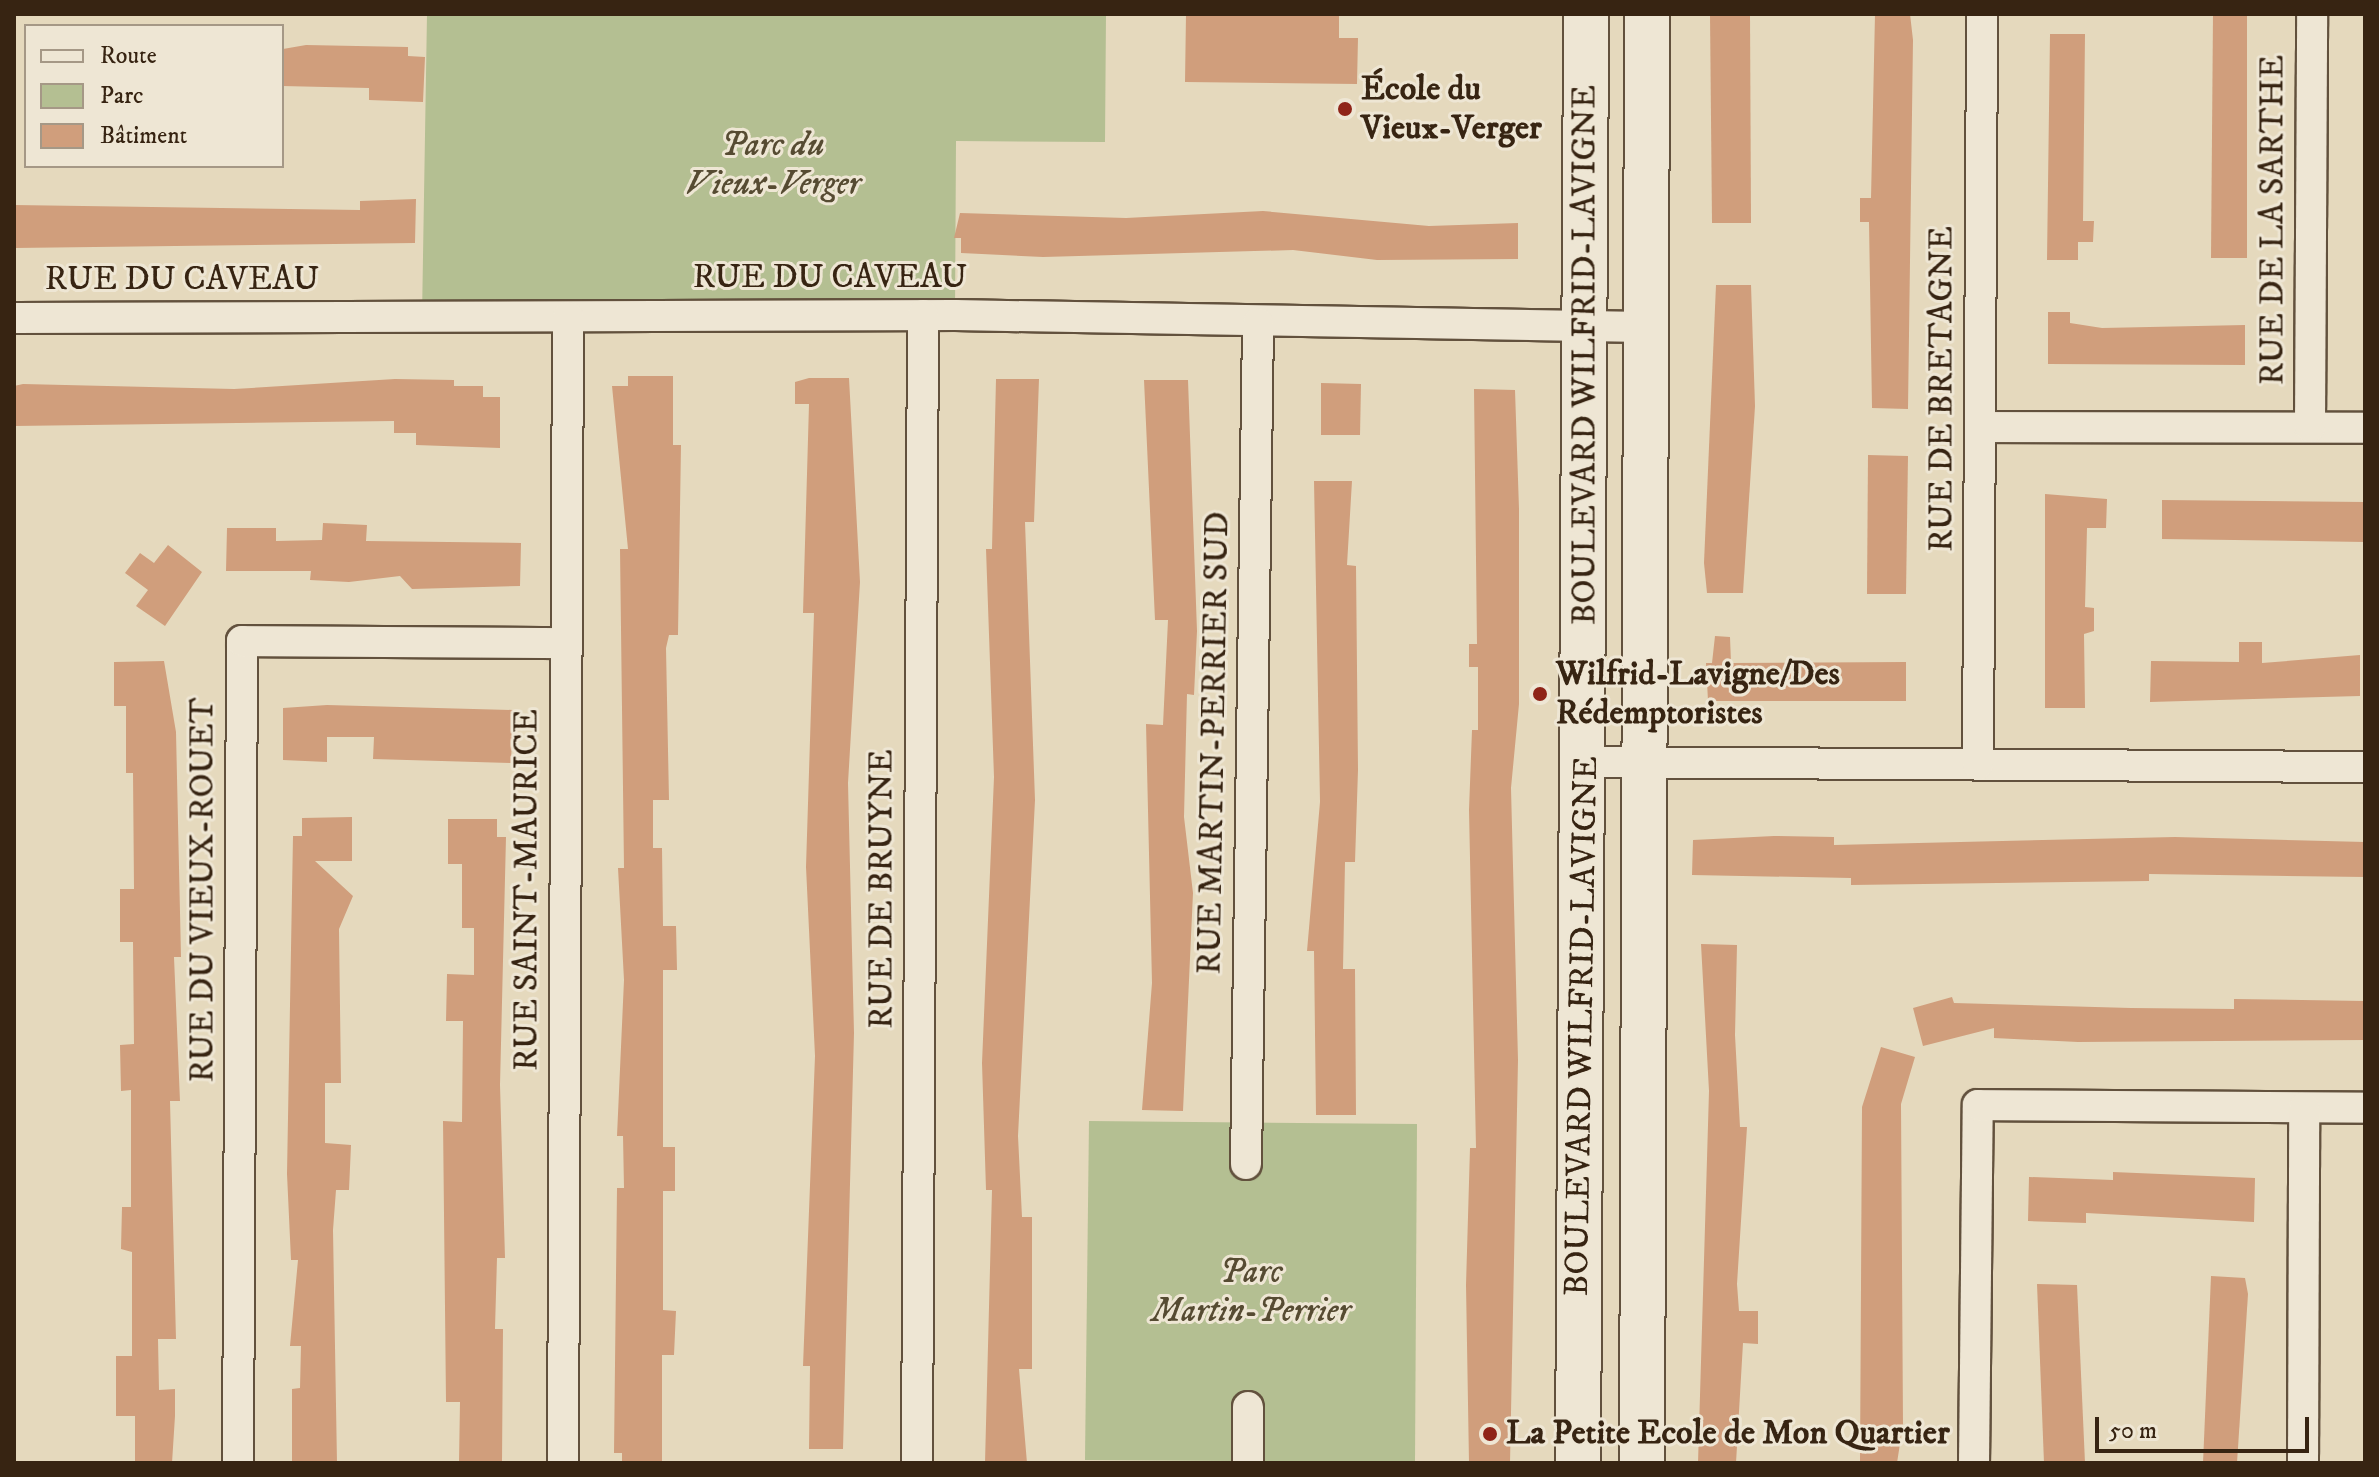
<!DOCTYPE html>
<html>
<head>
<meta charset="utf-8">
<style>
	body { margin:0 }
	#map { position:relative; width:2379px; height:1477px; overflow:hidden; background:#e5d9bd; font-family:"IM FELL DW Pica",serif }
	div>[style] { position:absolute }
	.green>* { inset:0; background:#b4bf92 }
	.building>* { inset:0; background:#d09e7c }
	.roads { filter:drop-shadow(2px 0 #62513d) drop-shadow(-2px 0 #62513d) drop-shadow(0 2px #62513d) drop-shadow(0 -2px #62513d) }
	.street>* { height:30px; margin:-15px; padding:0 15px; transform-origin:15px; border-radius:15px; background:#eee6d4 }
	.secondary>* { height:44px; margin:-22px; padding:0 22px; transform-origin:22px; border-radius:22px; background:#eee6d4 }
	.dots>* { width:22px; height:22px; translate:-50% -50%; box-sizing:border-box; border:4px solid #eee6d4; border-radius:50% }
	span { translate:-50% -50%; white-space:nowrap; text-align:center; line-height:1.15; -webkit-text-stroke:6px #eee6d4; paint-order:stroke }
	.poi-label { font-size:34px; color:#372412; font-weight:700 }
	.left { translate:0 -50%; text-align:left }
	.park-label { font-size:34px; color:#564b32; font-style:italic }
	.street-label { font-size:34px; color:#372412 }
	.frame { position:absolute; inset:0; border:16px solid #372412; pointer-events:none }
	.legend { position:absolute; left:24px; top:24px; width:260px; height:144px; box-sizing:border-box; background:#eee6d4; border:2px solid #a59886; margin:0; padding:10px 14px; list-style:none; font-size:24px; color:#372412 }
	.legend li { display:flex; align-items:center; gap:16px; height:40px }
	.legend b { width:40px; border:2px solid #a59886 }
	.scale { position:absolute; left:2095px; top:1417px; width:214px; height:36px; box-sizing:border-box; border:4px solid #372412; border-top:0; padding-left:10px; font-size:24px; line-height:28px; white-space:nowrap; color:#372412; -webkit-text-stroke:6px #eee6d4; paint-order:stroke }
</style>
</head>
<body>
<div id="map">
	<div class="green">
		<div style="clip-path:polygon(427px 14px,1106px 14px,1105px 142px,956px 141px,955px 315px,422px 317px)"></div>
		<div style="clip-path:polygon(1089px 1121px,1417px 1124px,1415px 1462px,1085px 1460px)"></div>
	</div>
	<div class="building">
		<div style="clip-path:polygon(1186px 14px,1339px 14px,1339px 38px,1358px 38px,1357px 84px,1185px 82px)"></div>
		<div style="clip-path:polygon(1710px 14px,1750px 14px,1751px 223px,1712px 223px)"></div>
		<div style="clip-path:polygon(1875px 14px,1910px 14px,1913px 40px,1908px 409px,1872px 408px,1869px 222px,1860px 222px,1860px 198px,1871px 198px)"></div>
		<div style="clip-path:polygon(2213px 14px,2247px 14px,2247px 258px,2211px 258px)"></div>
		<div style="clip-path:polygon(2050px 34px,2085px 34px,2083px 221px,2094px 221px,2093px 242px,2078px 242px,2078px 260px,2047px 260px)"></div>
		<div style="clip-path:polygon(306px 45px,408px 47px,408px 56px,425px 57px,423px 102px,369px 100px,369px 88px,282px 86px,283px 49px)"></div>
		<div style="clip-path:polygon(416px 199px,415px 243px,14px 248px,14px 205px,360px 210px,360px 201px)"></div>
		<div style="clip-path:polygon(1263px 211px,1429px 226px,1518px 223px,1518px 259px,1377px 260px,1293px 250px,1043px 257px,961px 253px,961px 238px,954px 238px,960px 213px,1126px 218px)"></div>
		<div style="clip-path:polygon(1716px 285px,1751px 285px,1755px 406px,1743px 593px,1707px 593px,1704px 563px)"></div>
		<div style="clip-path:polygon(2048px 312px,2070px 312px,2070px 323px,2102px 328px,2245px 325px,2245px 365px,2048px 364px)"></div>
		<div style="clip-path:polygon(628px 376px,673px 376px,673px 445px,681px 445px,678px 635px,669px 635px,666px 648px,669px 800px,653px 800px,653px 848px,662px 848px,663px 926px,676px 926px,677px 970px,663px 970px,663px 1147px,675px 1147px,675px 1191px,663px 1191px,663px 1310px,676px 1311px,674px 1355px,662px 1355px,662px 1463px,622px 1463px,622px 1453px,614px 1453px,617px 1188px,624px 1188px,623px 1136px,617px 1136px,624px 980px,618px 868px,624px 868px,620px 549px,628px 549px,612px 386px,628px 386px)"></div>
		<div style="clip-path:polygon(809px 378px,849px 378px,860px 582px,848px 783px,854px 1033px,843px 1449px,809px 1449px,810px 1366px,803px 1366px,815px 1056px,806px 867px,814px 613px,803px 613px,809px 404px,795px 404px,795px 382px)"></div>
		<div style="clip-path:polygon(395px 379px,454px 380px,454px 386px,483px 386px,483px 397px,500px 397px,500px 448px,416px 445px,416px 433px,394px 433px,394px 421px,14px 426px,14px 386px,23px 384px,234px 389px)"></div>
		<div style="clip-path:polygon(996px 379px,1039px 379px,1034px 522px,1025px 522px,1035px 800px,1018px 1136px,1022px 1217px,1032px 1217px,1032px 1369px,1019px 1369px,1027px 1463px,985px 1463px,992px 1190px,986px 1190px,982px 1063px,994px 777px,986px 549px,992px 549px)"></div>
		<div style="clip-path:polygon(1144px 380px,1188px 380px,1197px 631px,1194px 695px,1187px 694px,1184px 817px,1193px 893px,1183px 1111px,1142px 1110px,1152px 983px,1146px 724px,1163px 725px,1168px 620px,1155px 620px)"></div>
		<div style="clip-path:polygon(1321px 383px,1361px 384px,1360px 435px,1321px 435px)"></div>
		<div style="clip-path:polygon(1474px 389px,1515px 390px,1519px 509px,1519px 704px,1511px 788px,1518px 1060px,1510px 1463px,1469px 1463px,1466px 1285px,1470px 1148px,1476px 1148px,1469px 810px,1472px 730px,1478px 730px,1478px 667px,1469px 667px,1469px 644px,1477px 644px)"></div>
		<div style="clip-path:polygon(1868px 455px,1908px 456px,1906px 594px,1867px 594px)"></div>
		<div style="clip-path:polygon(1314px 481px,1352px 481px,1347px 565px,1356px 566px,1358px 770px,1355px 862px,1345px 862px,1343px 969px,1355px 969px,1356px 1115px,1316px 1115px,1314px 951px,1307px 951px,1320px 802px)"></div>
		<div style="clip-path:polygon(2045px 494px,2107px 499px,2106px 528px,2087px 528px,2085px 607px,2094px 608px,2094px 631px,2084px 634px,2085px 708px,2045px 708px)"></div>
		<div style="clip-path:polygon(2162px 500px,2365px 502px,2365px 542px,2162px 539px)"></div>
		<div style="clip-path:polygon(323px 523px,367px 525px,366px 541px,521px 543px,520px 586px,412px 589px,400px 576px,349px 582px,310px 580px,311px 571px,226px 571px,227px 528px,276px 528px,276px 541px,322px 540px)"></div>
		<div style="clip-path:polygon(168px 545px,202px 572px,165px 626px,136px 606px,148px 590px,125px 573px,140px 553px,154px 563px)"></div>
		<div style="clip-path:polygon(1715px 636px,1730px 637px,1731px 663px,1906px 662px,1906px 701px,1708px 701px,1706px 663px,1712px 663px)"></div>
		<div style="clip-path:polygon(2239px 642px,2262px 642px,2262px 663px,2360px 655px,2360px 696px,2150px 702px,2151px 661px,2239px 662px)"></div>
		<div style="clip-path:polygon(164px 661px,176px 732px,181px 957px,174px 957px,180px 1101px,170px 1101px,176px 1339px,158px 1339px,159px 1390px,175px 1389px,175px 1416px,172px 1463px,135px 1463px,135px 1416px,116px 1416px,116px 1356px,132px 1356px,132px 1252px,121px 1249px,122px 1207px,131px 1207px,131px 1090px,121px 1091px,120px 1045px,134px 1044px,133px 942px,120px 942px,120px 889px,134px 889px,133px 773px,126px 773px,126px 706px,114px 706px,114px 662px)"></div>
		<div style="clip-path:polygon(327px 705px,513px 710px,511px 763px,373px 759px,374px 737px,327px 737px,327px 762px,283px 760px,283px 708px)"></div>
		<div style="clip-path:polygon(352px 817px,352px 861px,315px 861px,353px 896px,339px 929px,341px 1083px,325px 1083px,325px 1143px,351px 1145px,349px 1190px,336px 1190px,333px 1230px,337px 1463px,292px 1463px,292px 1389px,300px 1388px,301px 1346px,290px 1346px,298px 1260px,291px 1260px,287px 1174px,293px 836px,302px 836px,302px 818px)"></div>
		<div style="clip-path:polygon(448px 819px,497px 819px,497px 837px,506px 837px,500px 1085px,505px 1258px,497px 1258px,495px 1329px,503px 1329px,502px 1463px,459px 1463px,460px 1402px,446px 1402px,443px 1121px,462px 1122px,463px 1021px,446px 1021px,447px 974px,474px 975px,474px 928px,462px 928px,462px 864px,448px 864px)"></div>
		<div style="clip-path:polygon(1774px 836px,1834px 837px,1834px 845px,2175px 837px,2365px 842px,2365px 877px,2149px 874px,2149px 881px,1851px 885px,1851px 878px,1692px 875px,1693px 840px)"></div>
		<div style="clip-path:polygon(1701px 944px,1737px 945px,1735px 1035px,1740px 1127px,1747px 1127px,1737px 1284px,1739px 1311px,1758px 1311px,1758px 1344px,1743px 1343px,1736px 1463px,1698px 1463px,1709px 1091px)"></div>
		<div style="clip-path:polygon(1952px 997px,1954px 1003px,2131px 1008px,2234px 1009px,2234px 999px,2364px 1001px,2365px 1040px,2078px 1042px,1994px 1038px,1994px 1028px,1923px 1046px,1913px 1008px)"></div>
		<div style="clip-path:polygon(1881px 1047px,1915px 1057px,1901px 1104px,1903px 1424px,1897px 1463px,1860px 1463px,1862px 1107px)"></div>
		<div style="clip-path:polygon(2113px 1172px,2255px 1178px,2254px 1222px,2086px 1213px,2086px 1223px,2028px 1221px,2029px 1177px,2113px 1180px)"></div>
		<div style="clip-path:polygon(2211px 1276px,2245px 1278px,2248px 1294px,2237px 1463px,2203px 1463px)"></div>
		<div style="clip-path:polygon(2037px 1284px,2077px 1285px,2085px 1463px,2044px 1463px)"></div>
	</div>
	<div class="roads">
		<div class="street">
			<div style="left:14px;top:318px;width:941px;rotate:-0.18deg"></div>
			<div style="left:955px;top:315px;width:690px;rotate:1deg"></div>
			<div style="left:1980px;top:427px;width:385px;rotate:0.1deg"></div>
			<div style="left:2310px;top:427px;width:413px;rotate:-89.7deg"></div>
			<div style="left:1585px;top:762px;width:780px;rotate:0.37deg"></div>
			<div style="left:1978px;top:764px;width:750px;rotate:-89.69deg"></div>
			<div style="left:1246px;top:1164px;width:841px;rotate:-89.18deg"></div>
			<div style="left:238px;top:1463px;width:822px;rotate:-89.72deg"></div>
			<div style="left:242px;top:641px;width:324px;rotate:0.4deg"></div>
			<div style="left:563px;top:1463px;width:1146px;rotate:-89.75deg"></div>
			<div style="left:917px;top:1463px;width:1148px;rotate:-89.7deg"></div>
			<div style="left:1248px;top:1463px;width:56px;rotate:-90deg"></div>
			<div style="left:1974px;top:1463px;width:358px;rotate:-89.4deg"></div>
			<div style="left:1978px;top:1105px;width:387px;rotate:0.4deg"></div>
			<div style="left:2303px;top:1463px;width:355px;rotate:-89.8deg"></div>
		</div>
		<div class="secondary">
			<div style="left:1578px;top:1463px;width:1449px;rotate:-89.68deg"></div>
			<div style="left:1642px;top:1463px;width:1449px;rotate:-89.8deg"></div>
		</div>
	</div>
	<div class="dots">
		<div style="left:1345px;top:109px;background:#8f2418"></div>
		<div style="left:1540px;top:694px;background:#8f2418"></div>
		<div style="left:1490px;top:1434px;background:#8f2418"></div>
	</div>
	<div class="poi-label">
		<span class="left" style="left:1361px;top:109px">École du<br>Vieux-Verger</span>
		<span class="left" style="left:1556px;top:694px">Wilfrid-Lavigne/Des<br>Rédemptoristes</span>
		<span class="left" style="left:1506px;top:1434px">La Petite Ecole de Mon Quartier</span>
	</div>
	<div class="park-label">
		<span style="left:773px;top:165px">Parc du<br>Vieux-Verger</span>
		<span style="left:1251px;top:1292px">Parc<br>Martin-Perrier</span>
	</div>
	<div class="street-label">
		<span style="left:2273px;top:220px;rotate:-90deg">RUE DE LA SARTHE</span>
		<span style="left:830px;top:278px">RUE DU CAVEAU</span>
		<span style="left:182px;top:280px">RUE DU CAVEAU</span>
		<span style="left:1585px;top:355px;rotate:-90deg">BOULEVARD WILFRID-LAVIGNE</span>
		<span style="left:1942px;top:389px;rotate:-90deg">RUE DE BRETAGNE</span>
		<span style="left:1214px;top:743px;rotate:-89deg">RUE MARTIN-PERRIER SUD</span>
		<span style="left:882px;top:889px;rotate:-90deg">RUE DE BRUYNE</span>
		<span style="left:203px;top:890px;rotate:-90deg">RUE DU VIEUX-ROUET</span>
		<span style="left:527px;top:890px;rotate:-90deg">RUE SAINT-MAURICE</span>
		<span style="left:1582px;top:1026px;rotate:-89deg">BOULEVARD WILFRID-LAVIGNE</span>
	</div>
	<div class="frame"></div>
	<ul class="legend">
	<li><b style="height:10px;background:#eee6d4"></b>Route</li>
	<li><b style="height:22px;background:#b4bf92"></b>Parc</li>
	<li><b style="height:22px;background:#d09e7c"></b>Bâtiment</li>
	</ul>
	<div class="scale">50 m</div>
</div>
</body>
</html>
